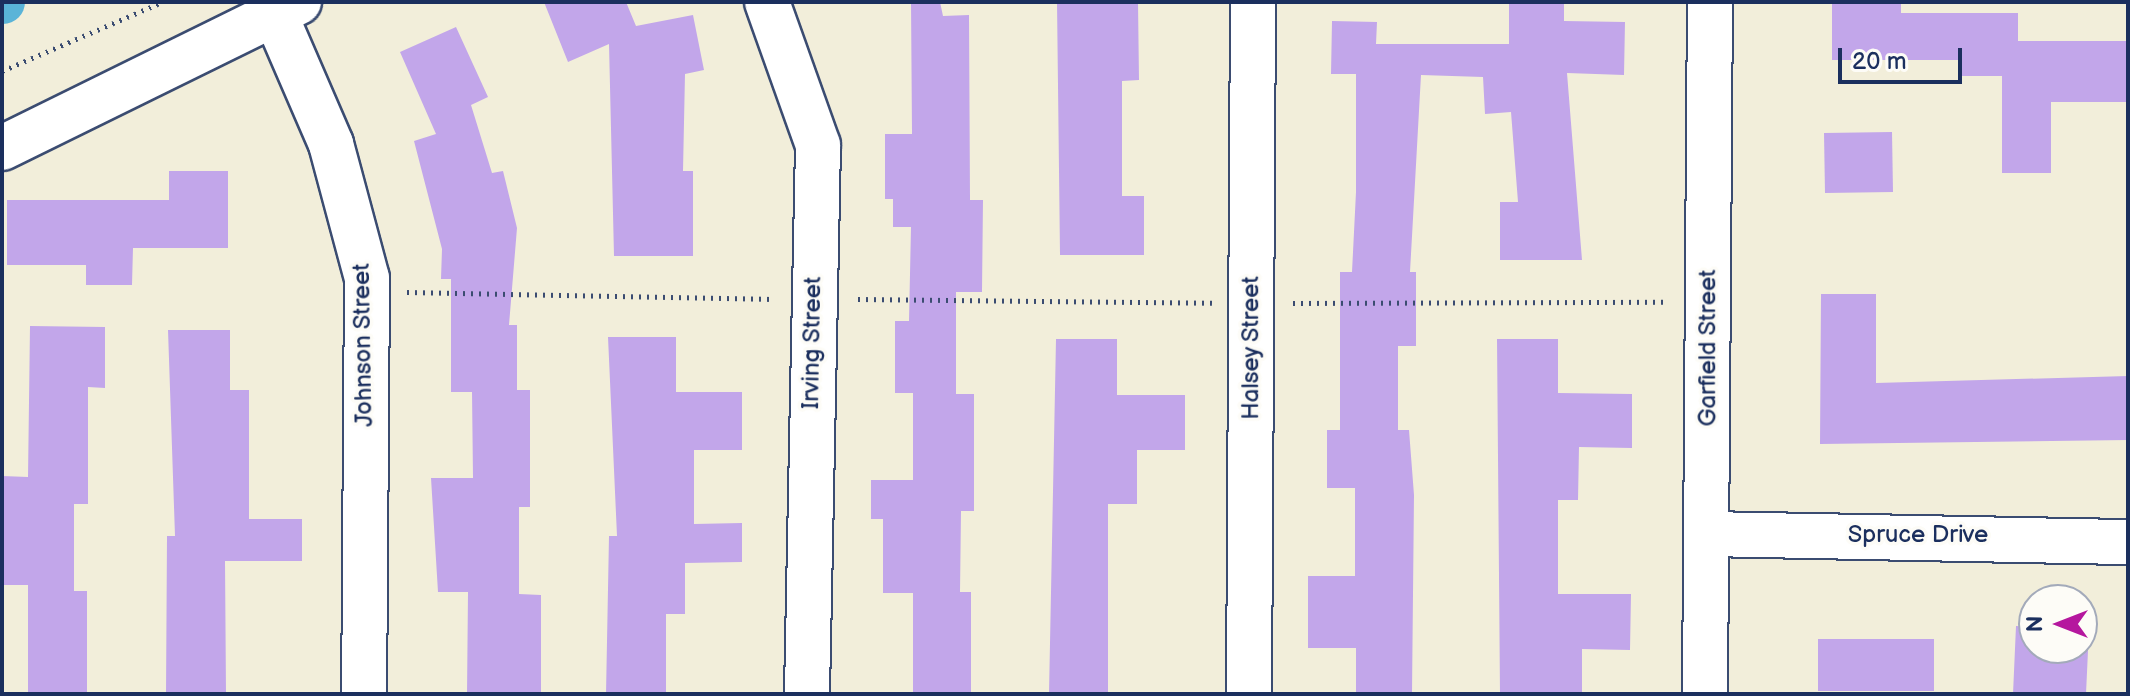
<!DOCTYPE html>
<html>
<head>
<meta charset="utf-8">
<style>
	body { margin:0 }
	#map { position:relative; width:2130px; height:696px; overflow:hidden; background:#f2eeda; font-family:"Balsamiq Sans",sans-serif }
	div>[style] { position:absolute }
	.canal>* { height:44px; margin:-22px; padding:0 22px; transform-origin:22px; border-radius:22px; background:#5ab4d8 }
	.building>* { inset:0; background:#c2a6ea }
	.path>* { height:5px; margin-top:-2.5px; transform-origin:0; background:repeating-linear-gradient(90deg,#3b4c71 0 2px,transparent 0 8px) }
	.roads { filter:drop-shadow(2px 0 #3b4c71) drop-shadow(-2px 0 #3b4c71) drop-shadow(0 2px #3b4c71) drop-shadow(0 -2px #3b4c71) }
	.minor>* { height:44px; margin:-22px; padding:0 22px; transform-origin:22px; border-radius:22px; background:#fff }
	span { translate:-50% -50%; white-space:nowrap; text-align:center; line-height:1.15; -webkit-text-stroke:7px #fdfcf7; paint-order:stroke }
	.street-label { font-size:24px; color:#1b2f5e }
	.frame { position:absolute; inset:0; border:4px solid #1b2f5e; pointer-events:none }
	.north { position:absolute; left:2018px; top:584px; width:80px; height:80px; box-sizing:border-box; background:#fdfcf7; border:2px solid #a3aaba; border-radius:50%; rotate:270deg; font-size:22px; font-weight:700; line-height:32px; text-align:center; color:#1b2f5e }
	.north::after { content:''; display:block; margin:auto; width:28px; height:36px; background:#b5179e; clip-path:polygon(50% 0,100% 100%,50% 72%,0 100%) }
	.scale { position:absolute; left:1838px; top:48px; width:124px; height:36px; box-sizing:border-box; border:4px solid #1b2f5e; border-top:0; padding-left:10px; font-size:24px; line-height:28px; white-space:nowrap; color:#1b2f5e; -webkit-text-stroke:6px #fdfcf7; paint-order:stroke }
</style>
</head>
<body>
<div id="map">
	<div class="canal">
		<div style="left:2px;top:2px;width:1px"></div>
	</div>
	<div class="building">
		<div style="clip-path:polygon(544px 2px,626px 2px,636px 26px,693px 15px,704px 70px,685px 74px,683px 171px,693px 171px,693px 256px,614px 256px,609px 44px,568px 62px)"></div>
		<div style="clip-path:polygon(911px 2px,940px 2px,943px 16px,969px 15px,970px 200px,983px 200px,982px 292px,956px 292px,956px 394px,974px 394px,974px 511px,961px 511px,960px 592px,971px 592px,971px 694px,913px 694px,913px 593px,883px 593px,883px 519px,871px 519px,871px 480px,913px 480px,913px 393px,895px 393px,895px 321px,909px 321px,911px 227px,893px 227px,893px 199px,885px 199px,885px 134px,912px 134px)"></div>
		<div style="clip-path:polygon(1057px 2px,1138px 2px,1139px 80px,1122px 81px,1122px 196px,1144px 196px,1144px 255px,1060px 255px)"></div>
		<div style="clip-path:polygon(1509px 2px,1564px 2px,1564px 21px,1625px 22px,1624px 75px,1567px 73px,1582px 260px,1500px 260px,1500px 202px,1518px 202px,1511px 112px,1485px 114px,1483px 77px,1421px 75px,1410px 272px,1416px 272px,1416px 346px,1398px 346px,1398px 430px,1409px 430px,1414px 495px,1412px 694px,1356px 694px,1356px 648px,1308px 648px,1308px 576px,1355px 576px,1355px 488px,1327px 488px,1327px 430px,1340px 430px,1340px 272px,1352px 272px,1356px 192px,1356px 74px,1331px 74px,1332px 21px,1377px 22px,1376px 44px,1509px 44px)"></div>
		<div style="clip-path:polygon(1832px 2px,1901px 2px,1901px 13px,2018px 13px,2018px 41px,2128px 41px,2128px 102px,2051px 102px,2051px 173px,2002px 173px,2002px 76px,1962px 76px,1962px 60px,1832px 60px)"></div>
		<div style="clip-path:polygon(456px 27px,488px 97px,471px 105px,492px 173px,503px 171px,517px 228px,509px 325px,517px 325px,517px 390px,530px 390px,530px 507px,519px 507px,519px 594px,541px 595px,541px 694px,467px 694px,468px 592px,438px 592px,431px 478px,473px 478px,472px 392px,451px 392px,451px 279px,441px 279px,442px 249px,414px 141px,436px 134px,400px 52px)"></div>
		<div style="clip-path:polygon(1892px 132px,1893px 192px,1825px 193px,1824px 133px)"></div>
		<div style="clip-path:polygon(169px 171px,228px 171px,228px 248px,133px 248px,132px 285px,86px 285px,86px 265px,7px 265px,7px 200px,169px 200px)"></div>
		<div style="clip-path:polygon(1821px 294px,1876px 294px,1876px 383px,2128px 376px,2128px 440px,1820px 444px)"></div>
		<div style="clip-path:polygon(30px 326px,105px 327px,105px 388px,88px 387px,88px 504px,74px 504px,74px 591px,87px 591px,87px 694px,28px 694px,28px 585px,2px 585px,2px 476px,28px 477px)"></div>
		<div style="clip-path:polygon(168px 330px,230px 330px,230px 390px,249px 390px,249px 519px,302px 519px,302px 561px,225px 561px,226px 694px,166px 694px,167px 536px,175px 536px)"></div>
		<div style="clip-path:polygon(608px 337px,676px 337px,676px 392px,742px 392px,742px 450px,694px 450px,694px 524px,742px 523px,742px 562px,685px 563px,685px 614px,666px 614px,666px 694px,606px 694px,609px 536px,617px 536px)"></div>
		<div style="clip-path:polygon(1056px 339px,1117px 339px,1117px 395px,1185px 395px,1185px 450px,1137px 450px,1137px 504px,1108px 504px,1108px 694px,1049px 694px)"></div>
		<div style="clip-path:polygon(1497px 339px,1558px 339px,1558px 393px,1632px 394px,1632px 448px,1579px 447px,1578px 500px,1558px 500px,1558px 594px,1631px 594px,1630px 650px,1582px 649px,1582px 694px,1500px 694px)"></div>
		<div style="clip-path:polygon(2016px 626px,2034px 627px,2034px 648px,2082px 648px,2082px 629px,2089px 629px,2086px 694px,2013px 694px)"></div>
		<div style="clip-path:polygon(1818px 639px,1934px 639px,1934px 691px,1818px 691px)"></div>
	</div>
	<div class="path">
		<div style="left:2px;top:71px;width:174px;rotate:-23.3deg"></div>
		<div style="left:407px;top:292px;width:366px;rotate:1.1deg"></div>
		<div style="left:858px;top:299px;width:354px;rotate:0.6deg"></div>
		<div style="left:1293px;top:303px;width:374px;rotate:-0.2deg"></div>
	</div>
	<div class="roads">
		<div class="minor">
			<div style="left:767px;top:2px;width:152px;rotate:70.4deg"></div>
			<div style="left:818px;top:145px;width:549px;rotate:91.15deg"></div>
			<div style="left:274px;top:12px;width:144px;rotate:66.6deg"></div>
			<div style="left:331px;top:144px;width:139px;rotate:75deg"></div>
			<div style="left:367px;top:278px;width:416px;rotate:90.4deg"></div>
			<div style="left:2px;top:148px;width:331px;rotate:-26.2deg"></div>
			<div style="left:1707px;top:534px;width:421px;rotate:1.1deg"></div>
			<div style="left:1249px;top:694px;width:692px;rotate:-89.67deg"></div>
			<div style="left:1705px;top:694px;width:692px;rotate:-89.59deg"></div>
		</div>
	</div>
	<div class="street-label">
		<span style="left:812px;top:343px;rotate:-89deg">Irving Street</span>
		<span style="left:363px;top:345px;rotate:-91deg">Johnson Street</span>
		<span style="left:1251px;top:348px;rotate:-90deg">Halsey Street</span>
		<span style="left:1708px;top:348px;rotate:-90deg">Garfield Street</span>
		<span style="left:1918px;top:535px">Spruce Drive</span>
	</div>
	<div class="frame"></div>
	<div class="north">N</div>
	<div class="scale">20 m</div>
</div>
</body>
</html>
